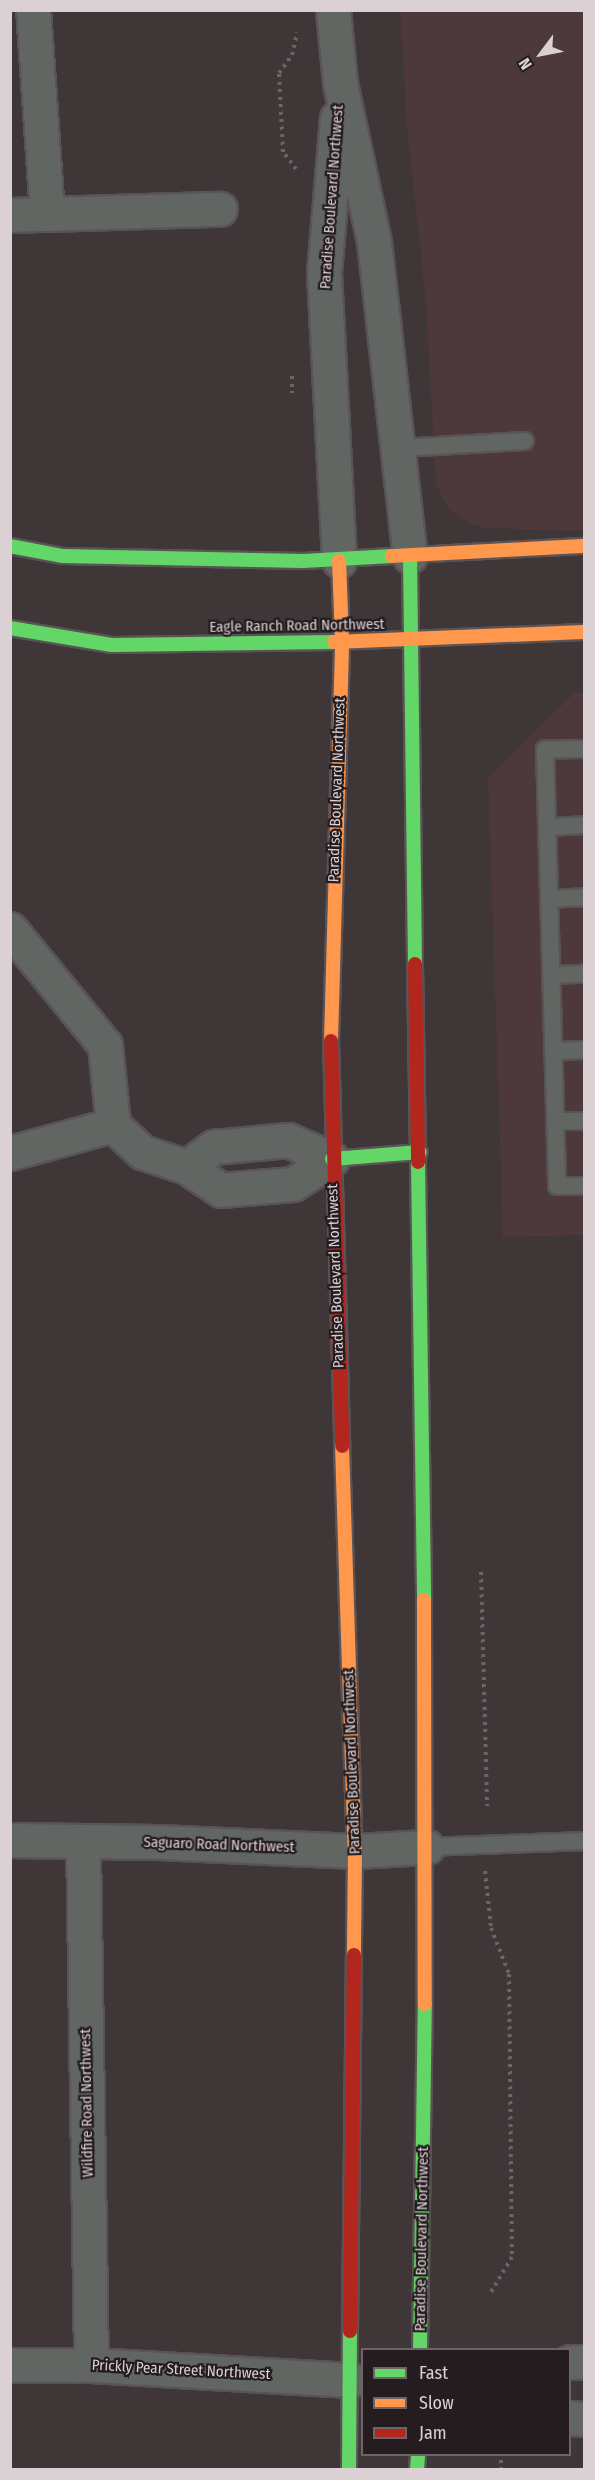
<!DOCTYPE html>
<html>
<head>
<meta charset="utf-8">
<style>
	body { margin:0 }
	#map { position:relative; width:595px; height:2480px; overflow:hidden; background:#3f3638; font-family:"Fira Sans Condensed",sans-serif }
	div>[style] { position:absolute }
	.built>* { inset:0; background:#4d383c }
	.path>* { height:4px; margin-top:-2px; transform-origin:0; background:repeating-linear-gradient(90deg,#676765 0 3px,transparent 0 7.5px) }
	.roads { filter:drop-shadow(2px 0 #5a5355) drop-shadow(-2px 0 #5a5355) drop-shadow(0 2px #5a5355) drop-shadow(0 -2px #5a5355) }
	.lane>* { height:16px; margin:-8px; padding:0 8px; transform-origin:8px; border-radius:8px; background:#626663 }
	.street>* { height:33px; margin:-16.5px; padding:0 16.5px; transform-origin:16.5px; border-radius:16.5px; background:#626663 }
	.fast>* { height:14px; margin:-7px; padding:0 7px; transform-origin:7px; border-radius:7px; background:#63d668 }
	.slow>* { height:14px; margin:-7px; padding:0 7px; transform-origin:7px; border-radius:7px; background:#ff974d }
	.jam>* { height:14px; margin:-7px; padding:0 7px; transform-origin:7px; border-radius:7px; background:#b3261e }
	span { translate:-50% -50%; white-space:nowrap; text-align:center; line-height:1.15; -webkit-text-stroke:4.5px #241c1e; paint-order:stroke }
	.street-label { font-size:15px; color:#dbd0d3 }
	.frame { position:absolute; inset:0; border:12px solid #dbd0d3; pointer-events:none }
	.legend { position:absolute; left:361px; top:2348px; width:210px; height:108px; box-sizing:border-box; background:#241c1e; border:2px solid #6d6466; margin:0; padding:8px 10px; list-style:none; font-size:18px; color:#dbd0d3 }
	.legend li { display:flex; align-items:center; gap:12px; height:30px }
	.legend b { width:30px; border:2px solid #6d6466 }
	.north { position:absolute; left:511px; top:24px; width:60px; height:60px; -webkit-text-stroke:4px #241c1e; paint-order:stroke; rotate:238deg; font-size:16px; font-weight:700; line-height:24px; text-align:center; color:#dbd0d3 }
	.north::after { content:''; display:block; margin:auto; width:21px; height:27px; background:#dbd0d3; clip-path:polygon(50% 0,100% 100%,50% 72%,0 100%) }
</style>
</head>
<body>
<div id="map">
	<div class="built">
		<div style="clip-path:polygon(400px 11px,584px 11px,584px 531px,484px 528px,469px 524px,449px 509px,436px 485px,426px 303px,407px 127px)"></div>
		<div style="clip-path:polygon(574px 693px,584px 693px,584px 1235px,503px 1237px,488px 777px)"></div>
	</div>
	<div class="path">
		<div style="left:296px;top:169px;width:21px;rotate:-127deg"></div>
		<div style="left:283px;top:152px;width:79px;rotate:-92.9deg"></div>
		<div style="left:279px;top:73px;width:22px;rotate:-54deg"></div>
		<div style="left:292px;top:55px;width:23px;rotate:-77deg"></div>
		<div style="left:292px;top:376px;width:17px;rotate:90deg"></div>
		<div style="left:481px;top:1572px;width:234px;rotate:88.5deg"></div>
		<div style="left:485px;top:1871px;width:57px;rotate:84deg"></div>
		<div style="left:491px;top:1928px;width:49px;rotate:68.6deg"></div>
		<div style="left:509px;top:1974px;width:283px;rotate:89.4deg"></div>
		<div style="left:512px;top:2257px;width:41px;rotate:121deg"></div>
		<div style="left:501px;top:2470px;width:12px;rotate:-90deg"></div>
	</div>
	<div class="roads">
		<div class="lane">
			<div style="left:400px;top:448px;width:125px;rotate:-3.2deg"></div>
			<div style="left:584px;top:749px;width:39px;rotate:179deg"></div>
			<div style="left:545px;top:750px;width:436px;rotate:88.4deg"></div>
			<div style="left:557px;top:1186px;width:27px"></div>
			<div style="left:548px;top:827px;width:36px;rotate:-3deg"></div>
			<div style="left:549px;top:899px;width:35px;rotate:-3deg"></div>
			<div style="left:551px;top:975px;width:33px;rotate:-2deg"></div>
			<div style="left:553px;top:1051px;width:31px;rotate:-2deg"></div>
			<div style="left:555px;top:1121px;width:29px"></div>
			<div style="left:427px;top:1847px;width:157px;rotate:-2.2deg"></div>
		</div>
		<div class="street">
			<div style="left:333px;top:10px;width:73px;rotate:84.5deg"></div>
			<div style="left:340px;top:83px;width:163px;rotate:77.9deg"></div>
			<div style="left:374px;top:242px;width:316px;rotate:83.5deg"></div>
			<div style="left:337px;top:118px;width:156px;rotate:94.8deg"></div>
			<div style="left:324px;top:273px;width:288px;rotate:87deg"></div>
			<div style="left:47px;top:214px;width:173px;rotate:-1.7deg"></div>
			<div style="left:10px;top:215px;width:37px;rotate:-2deg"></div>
			<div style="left:47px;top:214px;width:204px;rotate:-93.9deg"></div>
			<div style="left:10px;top:929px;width:150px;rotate:50.7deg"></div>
			<div style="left:105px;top:1045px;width:80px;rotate:84.3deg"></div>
			<div style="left:10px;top:1153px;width:107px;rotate:-15.2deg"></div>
			<div style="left:113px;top:1125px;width:40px;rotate:43deg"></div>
			<div style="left:142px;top:1152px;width:47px;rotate:18.4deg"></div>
			<div style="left:187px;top:1167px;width:41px;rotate:34.1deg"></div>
			<div style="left:221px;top:1190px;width:72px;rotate:-4.8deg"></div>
			<div style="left:293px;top:1184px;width:46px;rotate:-32.7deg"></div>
			<div style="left:187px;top:1167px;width:34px;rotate:-37deg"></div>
			<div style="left:214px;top:1147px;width:74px;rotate:-5.4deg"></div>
			<div style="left:288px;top:1140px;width:48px;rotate:23.4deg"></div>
			<div style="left:10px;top:1840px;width:148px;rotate:0.8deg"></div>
			<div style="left:158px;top:1842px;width:197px;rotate:2.6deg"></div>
			<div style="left:355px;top:1851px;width:72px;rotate:-3.2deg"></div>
			<div style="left:83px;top:1842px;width:523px;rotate:89.12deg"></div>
			<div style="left:570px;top:2362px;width:14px"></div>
			<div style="left:10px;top:2365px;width:81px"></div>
			<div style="left:91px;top:2365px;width:260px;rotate:3.3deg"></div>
			<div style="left:570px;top:2418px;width:14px;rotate:4deg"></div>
		</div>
		<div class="fast">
			<div style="left:10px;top:546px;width:54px;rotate:10.7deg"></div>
			<div style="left:63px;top:556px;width:240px;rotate:1.2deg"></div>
			<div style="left:303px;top:561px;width:89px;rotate:-3.2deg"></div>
			<div style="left:410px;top:556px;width:408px;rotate:89.3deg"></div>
			<div style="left:10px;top:628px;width:103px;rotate:9.5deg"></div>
			<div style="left:112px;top:645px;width:222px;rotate:-0.8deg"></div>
			<div style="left:332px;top:1159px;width:88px;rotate:-4.5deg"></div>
			<div style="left:418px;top:1162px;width:438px;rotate:89.2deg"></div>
			<div style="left:420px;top:2350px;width:346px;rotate:-89.2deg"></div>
			<div style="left:349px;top:2470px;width:139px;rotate:-89.6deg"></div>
			<div style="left:417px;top:2470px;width:16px;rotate:-86deg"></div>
		</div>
		<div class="slow">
			<div style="left:392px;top:556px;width:192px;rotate:-3deg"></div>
			<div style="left:334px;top:642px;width:250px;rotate:-2.3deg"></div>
			<div style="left:331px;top:1041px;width:400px;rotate:-88.4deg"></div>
			<div style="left:342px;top:641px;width:80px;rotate:-92.1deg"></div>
			<div style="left:342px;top:1446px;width:405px;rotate:88.2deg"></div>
			<div style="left:355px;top:1851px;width:104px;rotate:90.6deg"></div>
			<div style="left:424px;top:1600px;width:404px;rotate:89.9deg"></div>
		</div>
		<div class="jam">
			<div style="left:415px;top:964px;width:198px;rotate:89.1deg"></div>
			<div style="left:331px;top:1041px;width:405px;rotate:88.4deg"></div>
			<div style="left:350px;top:2331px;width:376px;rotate:-89.4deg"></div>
		</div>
	</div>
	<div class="street-label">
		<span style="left:332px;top:197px;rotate:-86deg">Paradise Boulevard Northwest</span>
		<span style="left:297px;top:626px;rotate:-1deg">Eagle Ranch Road Northwest</span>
		<span style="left:337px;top:790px;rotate:-88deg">Paradise Boulevard Northwest</span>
		<span style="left:336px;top:1276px;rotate:-92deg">Paradise Boulevard Northwest</span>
		<span style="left:352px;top:1762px;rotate:-92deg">Paradise Boulevard Northwest</span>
		<span style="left:219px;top:1845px;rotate:2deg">Saguaro Road Northwest</span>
		<span style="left:87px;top:2103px;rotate:-91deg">Wildfire Road Northwest</span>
		<span style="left:422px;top:2239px;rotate:-89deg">Paradise Boulevard Northwest</span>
		<span style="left:181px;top:2370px;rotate:3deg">Prickly Pear Street Northwest</span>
	</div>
	<div class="frame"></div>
	<ul class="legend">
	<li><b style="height:8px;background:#63d668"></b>Fast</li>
	<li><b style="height:8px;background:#ff974d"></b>Slow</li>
	<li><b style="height:8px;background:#b3261e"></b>Jam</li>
	</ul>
	<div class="north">N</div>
</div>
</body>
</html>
